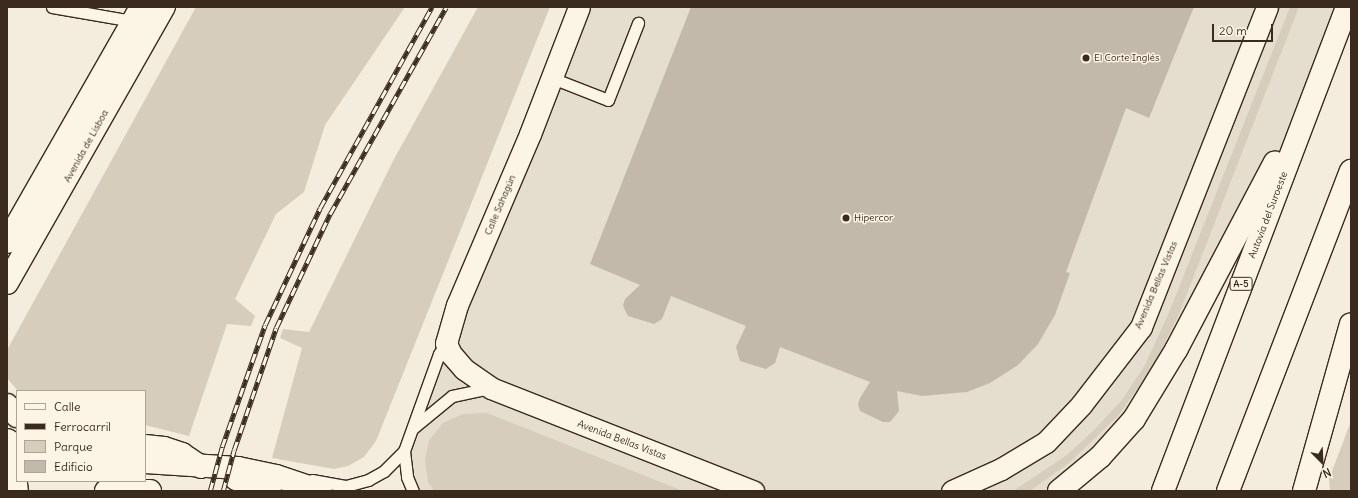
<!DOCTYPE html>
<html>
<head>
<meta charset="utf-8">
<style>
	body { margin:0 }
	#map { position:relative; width:1358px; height:498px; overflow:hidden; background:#f4eddd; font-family:Delius,sans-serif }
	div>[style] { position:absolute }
	.built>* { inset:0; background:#e5ddce }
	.green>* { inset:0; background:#d6cdbd }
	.building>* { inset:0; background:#c3b9aa }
	.roads { filter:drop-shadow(1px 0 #3b2a1e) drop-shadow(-1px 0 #3b2a1e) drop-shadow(0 1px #3b2a1e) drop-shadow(0 -1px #3b2a1e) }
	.service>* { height:11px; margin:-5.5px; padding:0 5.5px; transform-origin:5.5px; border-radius:5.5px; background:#fcf5e5 }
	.minor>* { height:21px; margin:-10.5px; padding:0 10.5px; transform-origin:10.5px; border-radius:10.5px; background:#fcf5e5 }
	.primary>* { height:22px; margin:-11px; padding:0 11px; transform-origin:11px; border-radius:11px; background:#fcf5e5 }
	.motorway>* { height:22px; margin:-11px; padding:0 11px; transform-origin:11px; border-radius:11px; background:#fcf5e5 }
	.rail>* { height:4.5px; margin-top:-2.25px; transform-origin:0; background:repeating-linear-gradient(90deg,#fcf5e5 0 9px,#3b2a1e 0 18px); box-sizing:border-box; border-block:1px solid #3b2a1e }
	.dots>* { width:11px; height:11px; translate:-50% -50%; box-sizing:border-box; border:2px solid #fcf5e5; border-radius:50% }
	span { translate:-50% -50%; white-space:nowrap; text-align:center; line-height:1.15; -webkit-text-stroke:3px #fcf5e5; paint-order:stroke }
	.shield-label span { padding:1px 3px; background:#fcf5e5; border:1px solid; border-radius:3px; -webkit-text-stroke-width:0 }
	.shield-label { font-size:9px; color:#3b2a1e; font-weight:700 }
	.poi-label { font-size:10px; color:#3b2a1e }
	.left { translate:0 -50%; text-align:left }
	.street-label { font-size:10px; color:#3b2a1e }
	.frame { position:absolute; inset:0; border:8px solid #3b2a1e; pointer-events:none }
	.legend { position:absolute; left:16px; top:390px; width:130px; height:92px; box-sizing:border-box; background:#fcf5e5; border:1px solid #afa495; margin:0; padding:5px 7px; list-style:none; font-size:12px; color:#3b2a1e }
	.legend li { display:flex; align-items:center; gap:8px; height:20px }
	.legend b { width:20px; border:1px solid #afa495 }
	.north { position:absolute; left:1302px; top:442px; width:40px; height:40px; -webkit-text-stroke:3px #fcf5e5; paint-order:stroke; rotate:156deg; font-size:11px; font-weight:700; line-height:16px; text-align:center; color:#3b2a1e }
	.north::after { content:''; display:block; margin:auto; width:14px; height:18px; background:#3b2a1e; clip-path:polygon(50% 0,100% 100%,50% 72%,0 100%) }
	.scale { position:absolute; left:1212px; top:24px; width:61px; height:18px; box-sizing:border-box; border:2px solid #3b2a1e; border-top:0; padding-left:5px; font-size:12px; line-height:14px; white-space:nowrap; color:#3b2a1e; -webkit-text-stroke:3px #fcf5e5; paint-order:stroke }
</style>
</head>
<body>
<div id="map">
	<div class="built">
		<div style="clip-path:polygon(579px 7px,1347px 7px,1320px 78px,1176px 350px,1134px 419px,1059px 491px,413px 491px,407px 477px,411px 430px)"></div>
	</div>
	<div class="green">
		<div style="clip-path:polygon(196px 7px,405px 7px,325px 125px,304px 192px,276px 214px,235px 299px,255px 316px,251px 326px,227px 324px,189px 436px,145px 425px,145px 391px,18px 391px,7px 378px,7px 350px)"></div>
		<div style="clip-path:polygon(478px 7px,550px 7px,376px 441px,364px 457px,348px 466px,334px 469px,272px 458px,302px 348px,280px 338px,283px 329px,309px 332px,393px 161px)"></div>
		<div style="clip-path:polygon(1290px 7px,1299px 7px,1179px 314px,1154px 365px,1118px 416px,1069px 463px,1030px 491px,1013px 491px,1067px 455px,1094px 430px,1122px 400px,1145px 365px,1170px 310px)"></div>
		<div style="clip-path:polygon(487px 413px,673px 487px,682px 491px,434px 491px,428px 482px,425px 460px,429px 440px,443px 423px,463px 414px)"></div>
		<div style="clip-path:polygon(1351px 421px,1351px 491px,1330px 491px,1329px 479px)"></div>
	</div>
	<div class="building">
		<div style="clip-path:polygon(691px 7px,1194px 7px,1149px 118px,1126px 108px,1066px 272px,1070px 273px,1055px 315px,1038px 344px,1018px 365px,990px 383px,967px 392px,922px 396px,897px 391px,899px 411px,890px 422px,883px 422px,860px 411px,858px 404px,860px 398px,870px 382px,780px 347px,775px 363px,766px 369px,740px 361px,736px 347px,746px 326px,671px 296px,662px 319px,654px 324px,628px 316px,623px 306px,625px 299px,640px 285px,590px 264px)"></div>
	</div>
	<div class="roads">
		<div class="service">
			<div style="left:52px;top:7px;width:81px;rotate:9.9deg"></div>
			<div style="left:552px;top:78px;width:60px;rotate:21.4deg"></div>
			<div style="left:608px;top:100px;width:83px;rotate:-68.7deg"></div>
			<div style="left:413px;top:428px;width:50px;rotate:-39.4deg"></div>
			<div style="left:452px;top:396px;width:38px;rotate:-12deg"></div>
			<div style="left:404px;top:451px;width:26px;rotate:83deg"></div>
			<div style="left:407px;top:477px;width:15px;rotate:67deg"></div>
			<div style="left:312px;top:480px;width:35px;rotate:10deg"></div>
			<div style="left:346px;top:486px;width:23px;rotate:-15deg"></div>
			<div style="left:368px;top:480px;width:18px;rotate:-29deg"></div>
			<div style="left:384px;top:471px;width:28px;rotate:-45deg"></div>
			<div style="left:404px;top:451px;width:103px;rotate:-70.2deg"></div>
			<div style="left:439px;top:354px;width:13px;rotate:-58deg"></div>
		</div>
		<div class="minor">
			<div style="left:579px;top:7px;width:136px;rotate:111.1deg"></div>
			<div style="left:530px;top:134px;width:186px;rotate:113.1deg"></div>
			<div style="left:457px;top:305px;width:40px;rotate:106deg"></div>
			<div style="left:446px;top:343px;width:12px;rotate:66deg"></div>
			<div style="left:451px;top:354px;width:20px;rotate:49deg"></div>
			<div style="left:464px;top:369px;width:33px;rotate:35deg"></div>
			<div style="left:491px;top:388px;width:282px;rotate:21.5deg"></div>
			<div style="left:952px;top:491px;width:54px;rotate:-24.2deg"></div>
			<div style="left:1001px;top:469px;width:52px;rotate:-31deg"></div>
			<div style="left:1046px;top:442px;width:51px;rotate:-46.6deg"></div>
			<div style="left:1081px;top:405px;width:98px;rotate:-52.4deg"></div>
			<div style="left:1141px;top:327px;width:344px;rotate:-68.5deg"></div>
		</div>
		<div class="primary">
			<div style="left:7px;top:242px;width:271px;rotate:-60.3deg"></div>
			<div style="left:7px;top:283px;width:318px;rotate:-60.4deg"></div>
			<div style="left:7px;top:405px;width:15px;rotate:48deg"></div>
			<div style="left:145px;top:446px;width:19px;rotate:6deg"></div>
			<div style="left:164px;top:448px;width:19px;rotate:18deg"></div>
			<div style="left:182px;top:454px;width:23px;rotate:34deg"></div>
			<div style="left:7px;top:447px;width:18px;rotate:68deg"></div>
			<div style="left:14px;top:464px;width:27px;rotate:84deg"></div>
		</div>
		<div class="motorway">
			<div style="left:7px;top:440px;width:12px;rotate:31deg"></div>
			<div style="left:145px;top:462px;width:93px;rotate:3.7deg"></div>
			<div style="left:238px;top:468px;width:39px;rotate:12deg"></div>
			<div style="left:276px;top:476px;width:47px;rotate:18.4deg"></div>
			<div style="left:236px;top:479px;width:36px;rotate:19deg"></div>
			<div style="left:106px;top:491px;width:44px"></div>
			<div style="left:1059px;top:491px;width:53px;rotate:-39.7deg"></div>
			<div style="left:1100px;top:457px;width:51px;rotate:-48.2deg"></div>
			<div style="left:1134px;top:419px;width:81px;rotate:-58.7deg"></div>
			<div style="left:1176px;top:350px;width:212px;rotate:-62.2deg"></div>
			<div style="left:1163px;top:491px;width:518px;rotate:-69.18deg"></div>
			<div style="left:1228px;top:491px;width:343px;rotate:-69deg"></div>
			<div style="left:1304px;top:491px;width:173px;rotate:-74.3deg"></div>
		</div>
	</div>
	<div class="rail">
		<div style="left:210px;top:491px;width:46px;rotate:-74.7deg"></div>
		<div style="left:222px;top:447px;width:129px;rotate:-70.6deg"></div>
		<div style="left:265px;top:325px;width:129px;rotate:-64.8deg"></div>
		<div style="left:320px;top:208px;width:230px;rotate:-60.9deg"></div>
		<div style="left:223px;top:491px;width:42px;rotate:-75deg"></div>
		<div style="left:234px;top:450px;width:129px;rotate:-71deg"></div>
		<div style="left:276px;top:328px;width:126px;rotate:-64.7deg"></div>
		<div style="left:330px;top:214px;width:237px;rotate:-60.7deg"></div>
	</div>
	<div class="dots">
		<div style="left:1086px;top:58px;background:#3b2a1e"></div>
		<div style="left:846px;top:218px;background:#3b2a1e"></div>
	</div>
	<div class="shield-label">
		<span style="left:1241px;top:284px">A-5</span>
	</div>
	<div class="poi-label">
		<span class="left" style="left:1094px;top:58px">El Corte Inglés</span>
		<span class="left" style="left:854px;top:218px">Hipercor</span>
	</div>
	<div class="street-label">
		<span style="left:86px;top:146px;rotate:-61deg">Avenida de Lisboa</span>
		<span style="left:500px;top:205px;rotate:-67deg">Calle Sahagún</span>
		<span style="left:1268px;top:215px;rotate:-69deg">Autovía del Suroeste</span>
		<span style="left:1156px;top:285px;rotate:-67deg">Avenida Bellas Vistas</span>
		<span style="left:622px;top:440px;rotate:21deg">Avenida Bellas Vistas</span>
	</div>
	<div class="frame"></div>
	<ul class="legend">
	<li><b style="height:5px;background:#fcf5e5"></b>Calle</li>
	<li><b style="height:5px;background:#3b2a1e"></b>Ferrocarril</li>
	<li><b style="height:11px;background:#d6cdbd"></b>Parque</li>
	<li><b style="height:11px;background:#c3b9aa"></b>Edificio</li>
	</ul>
	<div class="north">N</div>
	<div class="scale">20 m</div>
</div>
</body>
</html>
